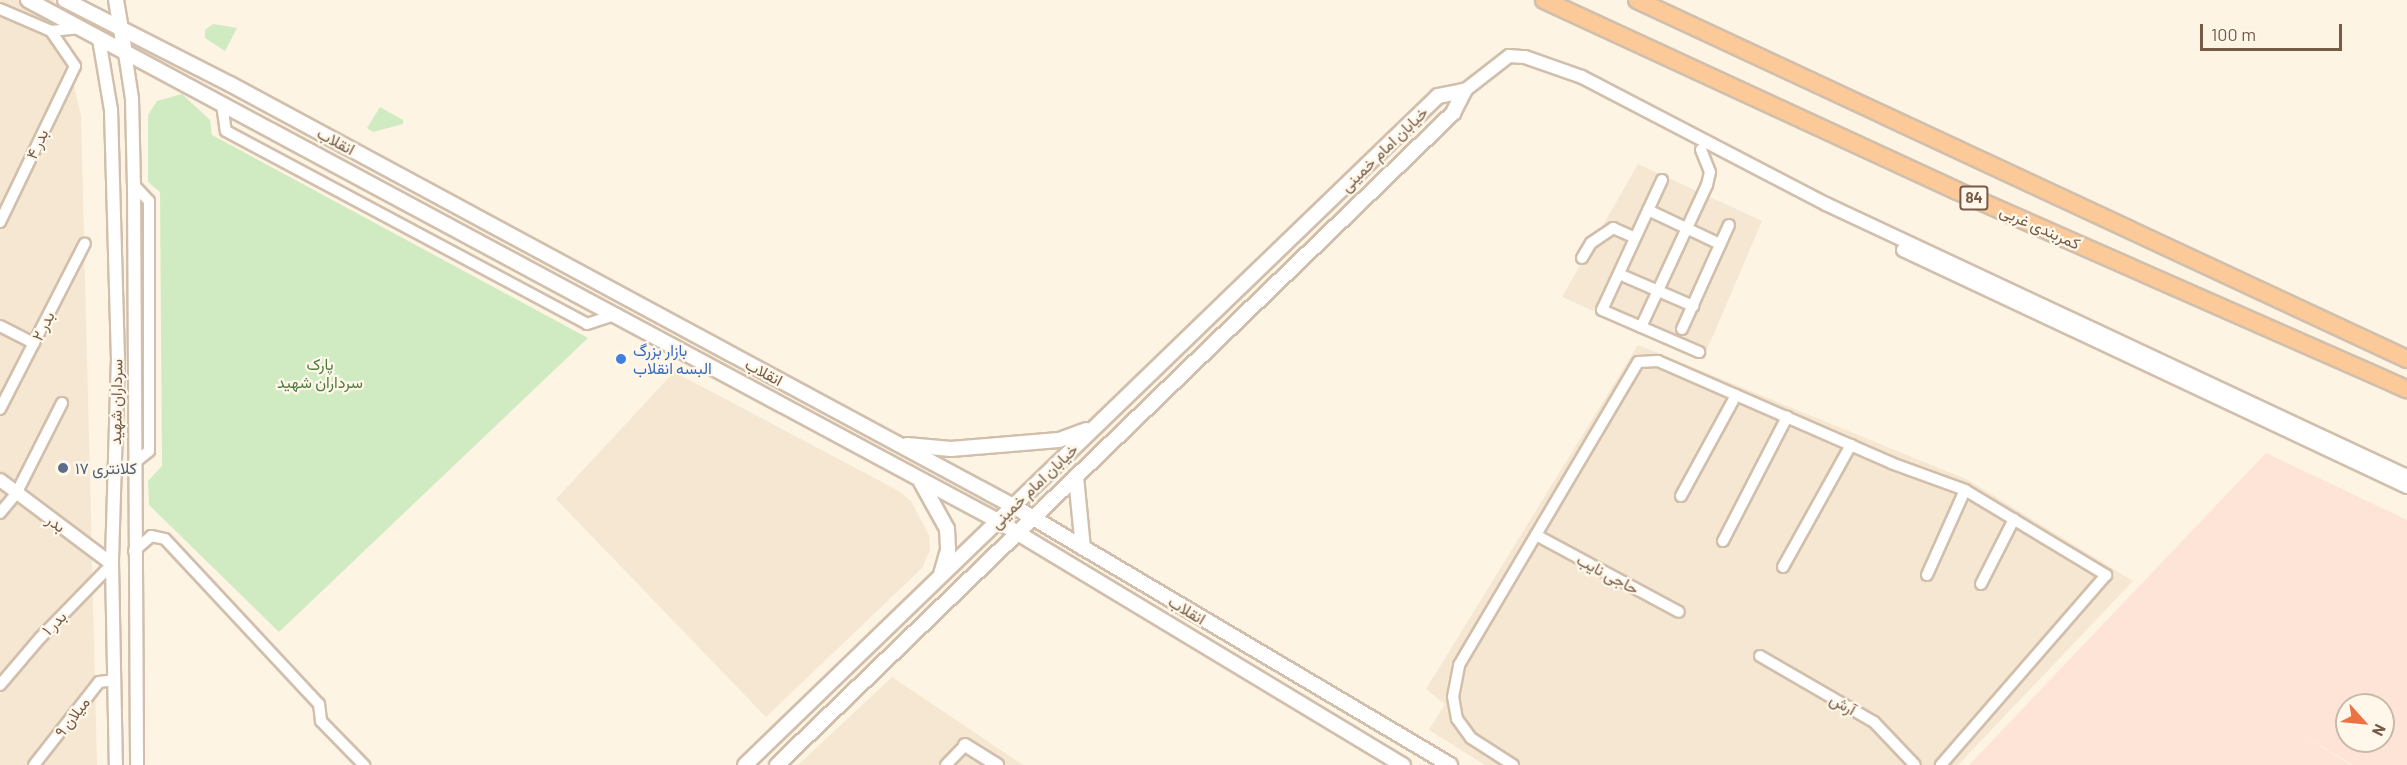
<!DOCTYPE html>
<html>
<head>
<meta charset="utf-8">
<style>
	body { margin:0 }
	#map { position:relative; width:2407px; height:765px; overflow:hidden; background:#fdf4e3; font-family:Barlow,Vazirmatn,sans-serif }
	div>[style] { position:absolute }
	.residential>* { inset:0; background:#f5e7d2 }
	.commercial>* { inset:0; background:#fee4d7 }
	.green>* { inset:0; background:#d0ebc1 }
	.roads { filter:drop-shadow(2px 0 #d1bfac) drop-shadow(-2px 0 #d1bfac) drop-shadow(0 2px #d1bfac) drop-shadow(0 -2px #d1bfac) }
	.minor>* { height:10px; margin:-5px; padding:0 5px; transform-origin:5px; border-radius:5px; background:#fff }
	.tertiary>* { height:12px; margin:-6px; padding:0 6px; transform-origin:6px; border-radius:6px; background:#fff }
	.secondary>* { height:14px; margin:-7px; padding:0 7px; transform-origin:7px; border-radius:7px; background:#fff }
	.trunk>* { height:16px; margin:-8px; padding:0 8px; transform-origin:8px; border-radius:8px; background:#fcca98 }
	.dots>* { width:16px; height:16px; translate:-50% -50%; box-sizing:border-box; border:3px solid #fff8ea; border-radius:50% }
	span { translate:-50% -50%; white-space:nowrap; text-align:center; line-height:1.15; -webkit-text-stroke:4.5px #fff8ea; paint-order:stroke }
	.shield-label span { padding:2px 4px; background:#fff8ea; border:2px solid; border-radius:4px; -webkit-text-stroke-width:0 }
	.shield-label { font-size:15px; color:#765b48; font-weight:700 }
	.street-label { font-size:16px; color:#765b48 }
	.shop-label { font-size:16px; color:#366cbe }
	.left { translate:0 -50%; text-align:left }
	.park-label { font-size:16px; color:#4e7d40 }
	.service-label { font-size:16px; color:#4e5e75 }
	.north { position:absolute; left:2335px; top:693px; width:60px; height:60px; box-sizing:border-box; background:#fff8ea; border:2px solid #c8b9a9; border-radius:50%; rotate:117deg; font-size:16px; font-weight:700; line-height:24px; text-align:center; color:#765b48 }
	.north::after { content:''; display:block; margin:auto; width:21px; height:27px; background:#ec7244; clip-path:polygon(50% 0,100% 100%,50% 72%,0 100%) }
	.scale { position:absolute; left:2200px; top:24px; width:142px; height:27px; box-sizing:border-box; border:3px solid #765b48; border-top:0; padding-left:8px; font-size:18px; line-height:21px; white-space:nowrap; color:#765b48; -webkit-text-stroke:4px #fff8ea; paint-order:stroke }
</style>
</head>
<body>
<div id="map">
	<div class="residential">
		<div style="clip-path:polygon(0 0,54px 0,81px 116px,97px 765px,0 765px)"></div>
		<div style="clip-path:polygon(1638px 164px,1762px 221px,1703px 359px,1562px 297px)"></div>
		<div style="clip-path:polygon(1638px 345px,1968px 480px,2133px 581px,1958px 765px,1485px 765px,1429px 730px,1445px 704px,1426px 689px)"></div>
		<div style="clip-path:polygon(674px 372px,897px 490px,911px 501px,929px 535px,930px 550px,922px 568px,766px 717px,556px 499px)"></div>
		<div style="clip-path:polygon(892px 677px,1023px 765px,798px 765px)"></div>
	</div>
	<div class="commercial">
		<div style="clip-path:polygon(evenodd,2266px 453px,2407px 520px,2407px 765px,2353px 765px,2295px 731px,2351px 765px,1969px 765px,2266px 453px,2347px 705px,2383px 705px,2383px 741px,2347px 741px,2347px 705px)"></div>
	</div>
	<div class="green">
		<div style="clip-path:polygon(213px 24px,237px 28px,225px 51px,205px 38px,205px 30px)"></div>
		<div style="clip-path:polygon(182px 94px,210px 120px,212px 135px,588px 338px,279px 632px,149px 505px,148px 481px,162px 466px,160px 192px,148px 182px,148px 115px,157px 101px)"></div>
		<div style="clip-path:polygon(380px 107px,403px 120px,403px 124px,373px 132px,367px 128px)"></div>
	</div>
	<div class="roads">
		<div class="minor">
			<div style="left:0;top:9px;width:56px;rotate:23.3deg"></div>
			<div style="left:51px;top:31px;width:27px;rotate:-6deg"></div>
			<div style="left:222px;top:104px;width:27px;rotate:82deg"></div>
			<div style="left:226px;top:131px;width:409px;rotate:28.1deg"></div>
			<div style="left:587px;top:324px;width:32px;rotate:-18deg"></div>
			<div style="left:1662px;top:180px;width:143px;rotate:114.8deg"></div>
			<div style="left:1602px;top:310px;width:106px;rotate:23.4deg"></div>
			<div style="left:134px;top:185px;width:22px;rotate:47deg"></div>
			<div style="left:149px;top:201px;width:250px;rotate:90deg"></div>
			<div style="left:149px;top:451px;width:19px;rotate:141deg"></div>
			<div style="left:1648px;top:210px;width:80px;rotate:25.3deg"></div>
			<div style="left:0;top:222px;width:173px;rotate:-64.3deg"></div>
			<div style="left:75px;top:66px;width:42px;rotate:-124.4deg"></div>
			<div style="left:1582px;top:258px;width:17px;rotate:-59deg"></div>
			<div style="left:1591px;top:243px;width:27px;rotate:-34deg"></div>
			<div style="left:1613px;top:228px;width:24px;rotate:24deg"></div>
			<div style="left:1619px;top:274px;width:81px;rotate:23.4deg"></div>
			<div style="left:0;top:326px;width:38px;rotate:27deg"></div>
			<div style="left:1641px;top:327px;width:157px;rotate:-65.1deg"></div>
			<div style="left:1707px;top:185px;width:13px;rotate:-77deg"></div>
			<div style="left:1710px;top:172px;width:24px;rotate:-112deg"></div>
			<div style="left:1682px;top:329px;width:114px;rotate:-65.7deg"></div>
			<div style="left:0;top:409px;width:186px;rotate:-62.9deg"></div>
			<div style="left:1681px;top:496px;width:115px;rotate:-61.4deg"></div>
			<div style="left:0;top:513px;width:25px;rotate:-50deg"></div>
			<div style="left:16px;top:494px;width:102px;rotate:-63.2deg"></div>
			<div style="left:1536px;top:535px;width:162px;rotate:28.3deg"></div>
			<div style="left:1723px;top:541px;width:140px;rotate:-62.7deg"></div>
			<div style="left:134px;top:551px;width:23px;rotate:-41deg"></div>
			<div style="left:151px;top:536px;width:14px;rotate:12deg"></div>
			<div style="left:165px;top:539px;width:226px;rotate:47deg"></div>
			<div style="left:319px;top:704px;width:17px;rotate:83deg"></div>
			<div style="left:321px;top:721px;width:62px;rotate:45.7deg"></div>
			<div style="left:1783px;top:567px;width:140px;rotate:-60.9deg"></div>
			<div style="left:1927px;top:575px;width:93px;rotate:-65.9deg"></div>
			<div style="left:1981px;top:584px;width:73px;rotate:-63.1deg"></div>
			<div style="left:1760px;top:656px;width:132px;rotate:30.1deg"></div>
			<div style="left:1874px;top:722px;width:59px;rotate:46.4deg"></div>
			<div style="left:0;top:685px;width:62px;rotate:-49.6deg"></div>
			<div style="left:40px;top:638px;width:103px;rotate:-45.8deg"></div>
			<div style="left:34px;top:765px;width:105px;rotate:-51.9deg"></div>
			<div style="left:99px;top:682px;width:16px;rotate:-7deg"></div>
			<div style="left:946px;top:765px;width:28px;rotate:-46deg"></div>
			<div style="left:1513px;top:765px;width:50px;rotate:-147.3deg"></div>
			<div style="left:1471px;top:738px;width:24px;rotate:-126deg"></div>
			<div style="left:1457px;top:719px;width:22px;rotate:-100deg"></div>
			<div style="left:1453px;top:697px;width:33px;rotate:-79deg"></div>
			<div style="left:1459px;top:665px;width:352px;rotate:-59.4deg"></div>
			<div style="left:1638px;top:362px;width:20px;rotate:-3deg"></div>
			<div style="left:1658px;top:361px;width:254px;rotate:23.6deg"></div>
			<div style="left:1891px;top:463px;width:79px;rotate:20deg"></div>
			<div style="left:1965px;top:490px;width:165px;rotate:31.1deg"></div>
			<div style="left:2106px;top:575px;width:252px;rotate:131deg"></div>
		</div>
		<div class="tertiary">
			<div style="left:99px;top:39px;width:72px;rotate:80.4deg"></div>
			<div style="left:111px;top:110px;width:248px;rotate:88.4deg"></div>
			<div style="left:118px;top:358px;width:206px;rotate:91.7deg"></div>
			<div style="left:112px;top:564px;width:201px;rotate:88.9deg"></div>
			<div style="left:125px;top:53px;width:47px;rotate:81.3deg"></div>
			<div style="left:132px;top:99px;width:86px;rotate:88.7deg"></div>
			<div style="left:134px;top:185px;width:580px;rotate:89.7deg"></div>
			<div style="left:1464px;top:91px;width:57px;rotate:-37.9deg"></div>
			<div style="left:1509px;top:56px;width:16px;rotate:4deg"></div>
			<div style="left:1525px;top:57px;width:60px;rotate:19.3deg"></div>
			<div style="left:1582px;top:77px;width:275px;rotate:27.5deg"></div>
			<div style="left:1826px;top:204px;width:642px;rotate:25.09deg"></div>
			<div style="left:1903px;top:250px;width:557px;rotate:25.18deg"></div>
			<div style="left:0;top:480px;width:140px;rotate:36.9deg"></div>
			<div style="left:965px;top:745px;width:38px;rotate:32deg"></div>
		</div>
		<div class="secondary">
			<div style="left:28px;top:0;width:1101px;rotate:28.24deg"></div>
			<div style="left:998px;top:521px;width:473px;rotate:31.1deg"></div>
			<div style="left:65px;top:0;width:185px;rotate:27deg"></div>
			<div style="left:230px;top:84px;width:889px;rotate:28.32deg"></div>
			<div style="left:1013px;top:506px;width:508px;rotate:30.65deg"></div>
			<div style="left:116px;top:0;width:54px;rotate:80.4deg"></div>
			<div style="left:907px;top:445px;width:44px;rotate:5.2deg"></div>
			<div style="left:951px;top:449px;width:108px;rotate:-4.8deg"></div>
			<div style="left:1059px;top:440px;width:29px;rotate:-20deg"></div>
			<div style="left:1076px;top:477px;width:71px;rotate:84.4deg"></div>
			<div style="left:921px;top:482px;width:54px;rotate:61deg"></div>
			<div style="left:947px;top:529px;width:21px;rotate:87deg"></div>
			<div style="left:948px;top:550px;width:25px;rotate:106deg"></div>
			<div style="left:745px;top:765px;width:963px;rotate:-43.99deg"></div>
			<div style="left:1438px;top:96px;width:26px;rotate:-11deg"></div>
			<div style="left:777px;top:765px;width:939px;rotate:-43.96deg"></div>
			<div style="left:1453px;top:113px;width:25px;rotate:-63deg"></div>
		</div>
		<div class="trunk">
			<div style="left:1544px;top:0;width:453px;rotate:24.8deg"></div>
			<div style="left:1955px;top:190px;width:494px;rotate:23.8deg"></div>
			<div style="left:1637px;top:0;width:850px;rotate:25deg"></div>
		</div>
	</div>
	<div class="dots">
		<div style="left:621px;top:359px;background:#3f7fe0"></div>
		<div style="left:63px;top:468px;background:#5c6f8a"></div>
	</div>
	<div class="shield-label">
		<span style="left:1974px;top:198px">84</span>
	</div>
	<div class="street-label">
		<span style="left:336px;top:141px;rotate:28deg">انقلاب</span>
		<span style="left:37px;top:144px;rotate:-65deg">بدر ۴</span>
		<span style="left:1384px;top:149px;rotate:-44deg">خیابان امام خمینی</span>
		<span style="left:2040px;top:227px;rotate:24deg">کمربندی غربی</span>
		<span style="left:43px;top:326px;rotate:-63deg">بدر ۲</span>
		<span style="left:764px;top:372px;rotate:28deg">انقلاب</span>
		<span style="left:116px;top:402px;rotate:-89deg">سرداران شهید</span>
		<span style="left:1034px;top:486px;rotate:-44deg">خیابان امام خمینی</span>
		<span style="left:56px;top:523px;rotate:36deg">بدر</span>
		<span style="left:1608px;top:574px;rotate:28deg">حاجی نایب</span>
		<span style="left:1187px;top:610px;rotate:31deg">انقلاب</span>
		<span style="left:54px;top:623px;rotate:-45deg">بدر ۱</span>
		<span style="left:1843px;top:704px;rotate:30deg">آرش</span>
		<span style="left:72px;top:717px;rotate:-52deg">میلان ۹</span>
	</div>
	<div class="shop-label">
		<span class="left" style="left:633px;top:359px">بازار بزرگ<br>البسه انقلاب</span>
	</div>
	<div class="park-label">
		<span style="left:320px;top:373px">پارک<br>سرداران شهید</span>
	</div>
	<div class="service-label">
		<span class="left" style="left:75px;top:468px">کلانتری ۱۷</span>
	</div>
	<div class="north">N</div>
	<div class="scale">100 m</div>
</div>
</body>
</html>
